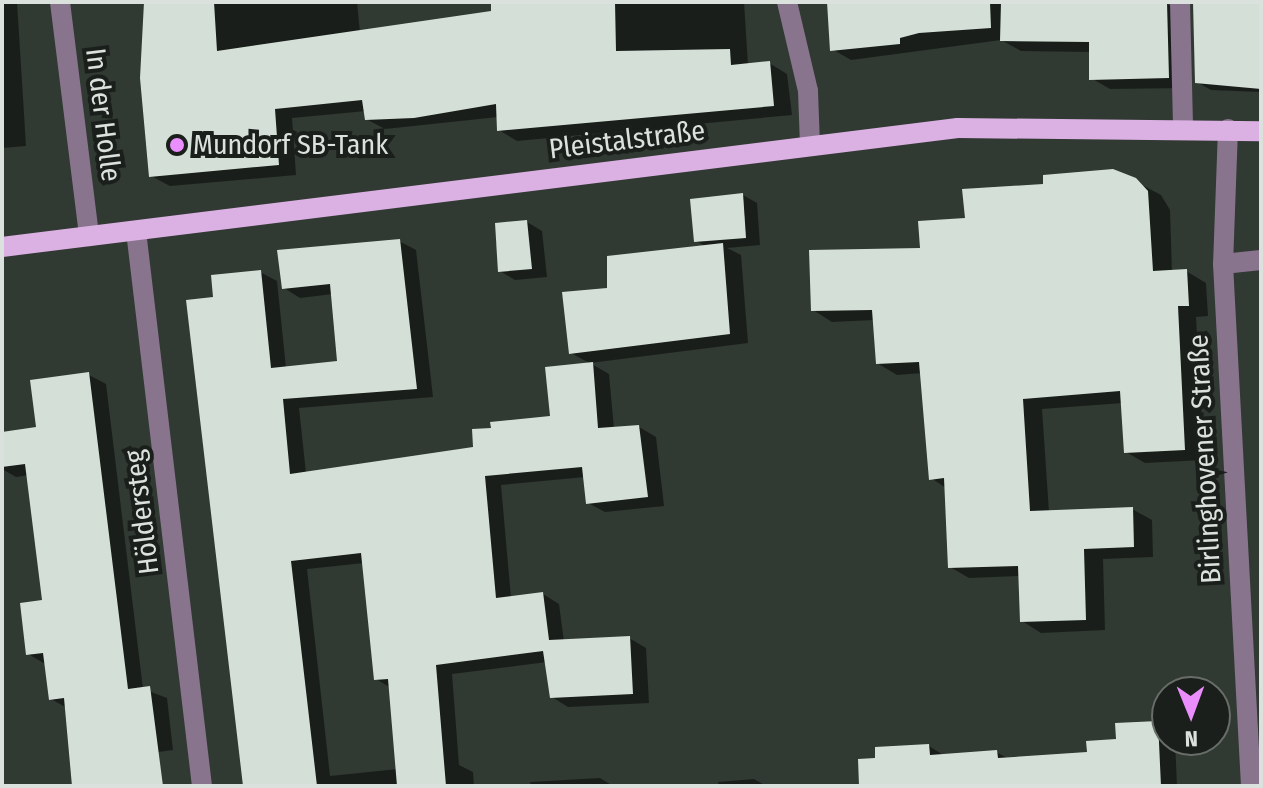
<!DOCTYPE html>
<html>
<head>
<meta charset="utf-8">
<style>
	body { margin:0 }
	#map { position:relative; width:1263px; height:788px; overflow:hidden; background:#303932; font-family:"Fira Sans Condensed",sans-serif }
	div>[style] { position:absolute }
	.shadow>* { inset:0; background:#0007 }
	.building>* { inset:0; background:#d4e0d7 }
	.minor>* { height:20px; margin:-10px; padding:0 10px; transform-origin:10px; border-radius:10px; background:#89748d }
	.major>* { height:20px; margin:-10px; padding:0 10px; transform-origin:10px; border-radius:10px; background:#dbb0e3 }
	.dots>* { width:22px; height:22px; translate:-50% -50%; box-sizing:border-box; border:4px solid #1b1f1c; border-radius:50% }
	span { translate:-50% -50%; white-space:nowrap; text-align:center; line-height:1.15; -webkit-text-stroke:8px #1b1f1c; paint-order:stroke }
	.street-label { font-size:28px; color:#dbe1dc }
	.poi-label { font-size:28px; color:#dbe1dc }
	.left { translate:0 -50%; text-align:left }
	.frame { position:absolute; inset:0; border:4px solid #dbe1dc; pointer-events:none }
	.north { position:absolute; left:1151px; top:676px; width:80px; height:80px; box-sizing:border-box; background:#1b1f1c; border:2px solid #686d69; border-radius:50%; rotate:179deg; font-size:22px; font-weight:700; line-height:32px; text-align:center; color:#dbe1dc }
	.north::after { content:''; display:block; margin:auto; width:28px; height:36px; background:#ea8dfd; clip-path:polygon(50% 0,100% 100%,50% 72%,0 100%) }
</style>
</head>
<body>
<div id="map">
	<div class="shadow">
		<div style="clip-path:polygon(2px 2px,17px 2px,26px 146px,2px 148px)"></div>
		<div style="clip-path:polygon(145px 2px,357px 2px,360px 33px,556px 2px,744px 2px,748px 65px,769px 63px,787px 74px,792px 115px,517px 141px,499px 130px,498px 117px,385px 129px,366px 119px,366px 111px,292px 118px,296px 175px,170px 186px,151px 176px)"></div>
		<div style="clip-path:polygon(829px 2px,1167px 4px,1186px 15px,1187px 88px,1110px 89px,1091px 78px,1091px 52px,1021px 51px,1001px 40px,851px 60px,832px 49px)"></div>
		<div style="clip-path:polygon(1194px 2px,1261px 2px,1261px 92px,1211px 90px,1197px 82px)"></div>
		<div style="clip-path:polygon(1140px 184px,1161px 195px,1170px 210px,1172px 272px,1186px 271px,1206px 283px,1208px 316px,1196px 317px,1204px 460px,1145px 463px,1126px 452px,1123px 403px,1042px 409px,1049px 512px,1132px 509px,1152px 520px,1153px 557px,1103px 559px,1105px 630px,1041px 633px,1022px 621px,1020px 576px,969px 578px,950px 567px,946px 488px,931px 478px,922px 373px,897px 375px,877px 363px,874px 320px,832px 322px,813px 310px,967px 220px)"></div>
		<div style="clip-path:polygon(evenodd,743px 195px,757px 203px,760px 245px,727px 248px,741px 255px,748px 343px,590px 363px,609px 374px,614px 429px,639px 427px,656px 437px,664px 506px,605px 512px,588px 503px,585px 477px,501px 485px,511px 598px,543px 594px,559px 604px,564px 642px,629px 638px,646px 648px,649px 703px,568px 707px,552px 697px,547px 662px,452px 674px,459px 765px,473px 772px,474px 786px,245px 786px,215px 299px,260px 272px,277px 281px,286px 368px,339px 363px,333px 294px,300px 298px,284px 288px,399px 241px,416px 250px,433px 397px,299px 408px,306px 473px,476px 449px,552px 418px,591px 364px,571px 353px,609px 290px,707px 247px,696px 241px,743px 195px,364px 563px,376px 679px,391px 688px,398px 769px,330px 776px,307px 569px,364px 563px)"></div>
		<div style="clip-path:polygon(527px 222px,542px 231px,547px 277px,515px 280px,500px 271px)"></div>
		<div style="clip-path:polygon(89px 375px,106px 384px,143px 689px,167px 698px,173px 750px,143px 754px,148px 786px,74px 786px,67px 708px,51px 699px,47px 665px,28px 654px,44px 602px,29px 475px,16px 477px,2px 469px,2px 434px,38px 429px)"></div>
		<div style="clip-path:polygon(1158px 723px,1167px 729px,1167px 740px,1175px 740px,1177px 786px,878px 786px,929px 746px,945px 756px,996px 752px,1009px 759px,1089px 754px)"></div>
		<div style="clip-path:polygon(600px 778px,613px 786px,531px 786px,530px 782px)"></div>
		<div style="clip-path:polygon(754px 779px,766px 786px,719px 786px,718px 782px)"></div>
	</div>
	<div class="building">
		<div style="clip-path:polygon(144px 2px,214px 2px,217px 51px,491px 11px,491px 4px,615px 2px,616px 51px,730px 49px,731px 65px,770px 61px,774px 106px,497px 131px,496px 104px,414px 118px,365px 120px,362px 100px,275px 109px,279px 165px,149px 177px,140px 78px)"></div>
		<div style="clip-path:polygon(827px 2px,990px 2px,991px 28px,919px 33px,900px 38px,900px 44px,830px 51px)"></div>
		<div style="clip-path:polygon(1001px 2px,1167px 2px,1169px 78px,1089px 80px,1089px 42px,1000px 41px)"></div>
		<div style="clip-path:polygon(1193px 2px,1261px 2px,1261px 89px,1195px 83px)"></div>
		<div style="clip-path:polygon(1113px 169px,1136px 178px,1148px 191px,1153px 271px,1187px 269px,1189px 306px,1178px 306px,1185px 450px,1124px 453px,1120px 391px,1023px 399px,1030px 511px,1133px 507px,1134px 547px,1084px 549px,1086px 620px,1020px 622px,1018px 566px,948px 568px,944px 478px,929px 480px,919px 362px,876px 364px,872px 310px,811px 311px,809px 250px,920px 248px,918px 221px,965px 218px,962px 189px,1043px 184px,1043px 175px)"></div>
		<div style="clip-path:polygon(743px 193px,746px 238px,694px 242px,690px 199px)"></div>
		<div style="clip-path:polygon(527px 220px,532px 269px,498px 272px,495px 223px)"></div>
		<div style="clip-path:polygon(400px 239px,417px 389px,283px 399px,290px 474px,473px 447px,472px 429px,491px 428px,490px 422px,550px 416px,545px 367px,593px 362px,598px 428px,639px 425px,648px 497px,586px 504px,582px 467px,485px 476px,496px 598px,543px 592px,549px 640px,630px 636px,633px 694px,550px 698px,543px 651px,436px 665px,446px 786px,397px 786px,388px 679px,374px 680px,361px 553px,291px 561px,317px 786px,243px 786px,186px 300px,213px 297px,211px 275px,261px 270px,271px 368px,337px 361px,330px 284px,282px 289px,277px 250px)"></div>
		<div style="clip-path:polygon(723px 243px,730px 334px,569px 354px,562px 292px,607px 288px,607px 256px)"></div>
		<div style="clip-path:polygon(89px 372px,128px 689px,150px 686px,163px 786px,72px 786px,64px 698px,49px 700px,43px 653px,26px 655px,20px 603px,42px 600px,25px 464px,2px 467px,2px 432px,36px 427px,30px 380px)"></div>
		<div style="clip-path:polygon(1158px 721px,1161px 786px,859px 786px,858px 759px,875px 758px,875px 747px,929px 744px,930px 755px,997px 750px,998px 758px,1087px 752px,1086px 741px,1116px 739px,1115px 723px)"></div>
	</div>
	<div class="minor">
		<div style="left:60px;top:2px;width:236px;rotate:82.9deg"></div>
		<div style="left:787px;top:2px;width:91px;rotate:76.7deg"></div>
		<div style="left:808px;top:91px;width:55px;rotate:87.9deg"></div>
		<div style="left:1180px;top:2px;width:125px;rotate:88.6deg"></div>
		<div style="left:1228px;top:129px;width:135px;rotate:92.1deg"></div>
		<div style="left:1223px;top:264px;width:523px;rotate:86.93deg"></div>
		<div style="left:136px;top:231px;width:559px;rotate:83.22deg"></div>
		<div style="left:1223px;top:264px;width:38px;rotate:-6deg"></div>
	</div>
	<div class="major">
		<div style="left:2px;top:247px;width:963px;rotate:-7.1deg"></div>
		<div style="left:958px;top:128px;width:303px;rotate:0.6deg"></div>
	</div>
	<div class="dots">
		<div style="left:177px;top:145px;background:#ea8dfd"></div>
	</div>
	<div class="street-label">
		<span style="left:103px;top:115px;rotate:83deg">In der Holle</span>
		<span style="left:627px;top:140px;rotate:-7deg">Pleistalstraße</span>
		<span style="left:1205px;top:459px;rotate:-93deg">Birlinghovener Straße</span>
		<span style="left:142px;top:512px;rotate:-97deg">Höldersteg</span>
	</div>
	<div class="poi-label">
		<span class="left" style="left:193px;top:145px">Mundorf SB-Tank</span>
	</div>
	<div class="frame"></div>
	<div class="north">N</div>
</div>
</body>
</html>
